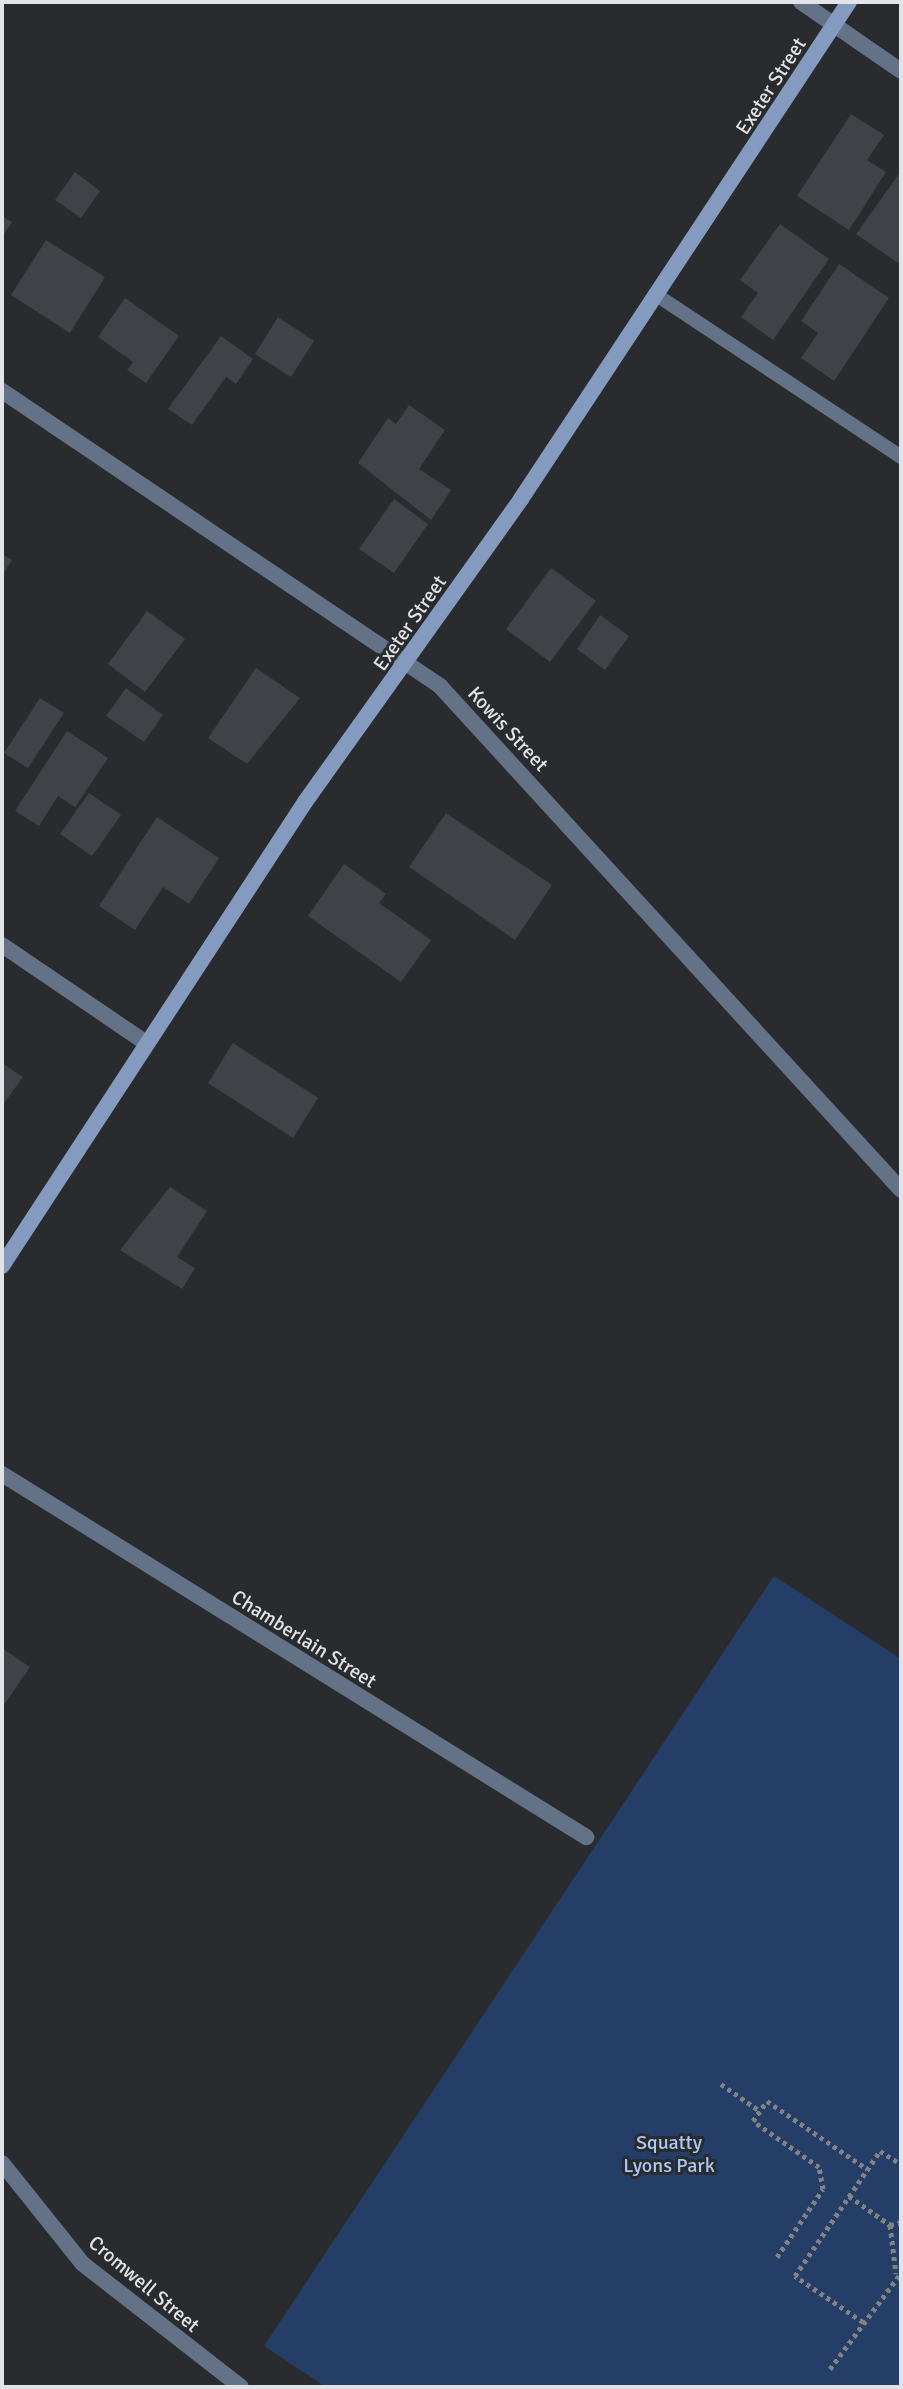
<!DOCTYPE html>
<html>
<head>
<meta charset="utf-8">
<style>
	body { margin:0 }
	#map { position:relative; width:903px; height:2389px; overflow:hidden; background:#292b2f; font-family:Signika,sans-serif }
	div>[style] { position:absolute }
	.green>* { inset:0; background:#253e67 }
	.building>* { inset:0; background:#3f4246 }
	.path>* { height:5px; margin-top:-2.5px; transform-origin:0; background:repeating-linear-gradient(90deg,#808285 0 4px,transparent 0 8px) }
	.lane>* { height:14px; margin:-7px; padding:0 7px; transform-origin:7px; border-radius:7px; background:#647288 }
	.street>* { height:16px; margin:-8px; padding:0 8px; transform-origin:8px; border-radius:8px; background:#647288 }
	.secondary>* { height:16px; margin:-8px; padding:0 8px; transform-origin:8px; border-radius:8px; background:#849abe }
	span { translate:-50% -50%; white-space:nowrap; text-align:center; line-height:1.15; -webkit-text-stroke:6px #292b2f; paint-order:stroke }
	.street-label { font-size:20px; color:#e1e3e6 }
	.park-label { font-size:20px; color:#abc7f4 }
	.frame { position:absolute; inset:0; border:4px solid #e1e3e6; pointer-events:none }
</style>
</head>
<body>
<div id="map">
	<div class="green">
		<div style="clip-path:polygon(774px 1576px,901px 1659px,901px 2387px,326px 2387px,264px 2346px)"></div>
	</div>
	<div class="building">
		<div style="clip-path:polygon(851px 114px,884px 135px,867px 160px,886px 172px,849px 230px,797px 196px)"></div>
		<div style="clip-path:polygon(901px 171px,901px 265px,856px 234px)"></div>
		<div style="clip-path:polygon(75px 172px,100px 191px,81px 218px,55px 200px)"></div>
		<div style="clip-path:polygon(2px 216px,12px 222px,2px 237px)"></div>
		<div style="clip-path:polygon(780px 224px,829px 259px,773px 340px,741px 317px,758px 293px,740px 280px)"></div>
		<div style="clip-path:polygon(46px 240px,105px 277px,70px 333px,11px 295px)"></div>
		<div style="clip-path:polygon(839px 264px,889px 298px,834px 381px,801px 358px,818px 333px,801px 321px)"></div>
		<div style="clip-path:polygon(125px 298px,179px 336px,146px 383px,127px 370px,133px 362px,98px 337px)"></div>
		<div style="clip-path:polygon(278px 317px,314px 341px,291px 377px,255px 354px)"></div>
		<div style="clip-path:polygon(221px 336px,253px 359px,236px 384px,226px 377px,192px 425px,168px 409px)"></div>
		<div style="clip-path:polygon(409px 405px,445px 430px,419px 469px,451px 490px,431px 520px,358px 463px,388px 418px,396px 424px)"></div>
		<div style="clip-path:polygon(394px 499px,428px 524px,394px 573px,359px 549px)"></div>
		<div style="clip-path:polygon(2px 554px,12px 560px,2px 576px)"></div>
		<div style="clip-path:polygon(551px 568px,596px 601px,550px 662px,506px 629px)"></div>
		<div style="clip-path:polygon(147px 611px,185px 639px,145px 692px,108px 664px)"></div>
		<div style="clip-path:polygon(600px 615px,629px 636px,605px 670px,577px 649px)"></div>
		<div style="clip-path:polygon(256px 668px,300px 698px,247px 764px,208px 738px)"></div>
		<div style="clip-path:polygon(126px 688px,163px 715px,144px 742px,106px 716px)"></div>
		<div style="clip-path:polygon(40px 698px,64px 713px,28px 768px,4px 753px)"></div>
		<div style="clip-path:polygon(67px 731px,108px 758px,75px 807px,58px 796px,39px 826px,15px 811px)"></div>
		<div style="clip-path:polygon(89px 793px,121px 815px,92px 856px,60px 834px)"></div>
		<div style="clip-path:polygon(446px 813px,552px 885px,515px 940px,409px 867px)"></div>
		<div style="clip-path:polygon(157px 817px,219px 858px,189px 904px,163px 887px,135px 930px,99px 906px)"></div>
		<div style="clip-path:polygon(344px 864px,386px 894px,379px 903px,431px 940px,401px 982px,308px 916px)"></div>
		<div style="clip-path:polygon(233px 1043px,318px 1098px,293px 1138px,208px 1083px)"></div>
		<div style="clip-path:polygon(2px 1063px,23px 1077px,2px 1106px)"></div>
		<div style="clip-path:polygon(170px 1187px,207px 1211px,177px 1257px,195px 1268px,182px 1289px,120px 1250px)"></div>
		<div style="clip-path:polygon(2px 1648px,30px 1667px,2px 1708px)"></div>
	</div>
	<div class="path">
		<div style="left:721px;top:2084px;width:47px;rotate:34.7deg"></div>
		<div style="left:849px;top:2196px;width:50px;rotate:35.3deg"></div>
		<div style="left:890px;top:2225px;width:49px;rotate:83deg"></div>
		<div style="left:890px;top:2225px;width:11px;rotate:-15deg"></div>
		<div style="left:777px;top:2257px;width:82px;rotate:-55.9deg"></div>
		<div style="left:823px;top:2189px;width:22px;rotate:-100deg"></div>
		<div style="left:819px;top:2167px;width:80px;rotate:-145.1deg"></div>
		<div style="left:753px;top:2121px;width:24px;rotate:-55deg"></div>
		<div style="left:767px;top:2101px;width:121px;rotate:34.2deg"></div>
		<div style="left:863px;top:2322px;width:82px;rotate:-145.9deg"></div>
		<div style="left:795px;top:2276px;width:151px;rotate:-55.8deg"></div>
		<div style="left:880px;top:2151px;width:25px;rotate:32deg"></div>
		<div style="left:830px;top:2369px;width:119px;rotate:-53.5deg"></div>
	</div>
	<div class="lane">
		<div style="left:655px;top:294px;width:295px;rotate:33.5deg"></div>
	</div>
	<div class="street">
		<div style="left:801px;top:2px;width:121px;rotate:34.6deg"></div>
		<div style="left:2px;top:391px;width:528px;rotate:33.96deg"></div>
		<div style="left:440px;top:686px;width:683px;rotate:47.55deg"></div>
		<div style="left:2px;top:945px;width:174px;rotate:34.2deg"></div>
		<div style="left:2px;top:1474px;width:688px;rotate:31.86deg"></div>
		<div style="left:2px;top:2163px;width:129px;rotate:51.3deg"></div>
		<div style="left:83px;top:2264px;width:200px;rotate:37.9deg"></div>
	</div>
	<div class="secondary">
		<div style="left:2px;top:1266px;width:554px;rotate:-56.85deg"></div>
		<div style="left:305px;top:802px;width:372px;rotate:-54.5deg"></div>
		<div style="left:521px;top:499px;width:595px;rotate:-56.58deg"></div>
	</div>
	<div class="street-label">
		<span style="left:771px;top:86px;rotate:-57deg">Exeter Street</span>
		<span style="left:410px;top:623px;rotate:-55deg">Exeter Street</span>
		<span style="left:508px;top:729px;rotate:47deg">Kowis Street</span>
		<span style="left:304px;top:1639px;rotate:32deg">Chamberlain Street</span>
		<span style="left:144px;top:2284px;rotate:40deg">Cromwell Street</span>
	</div>
	<div class="park-label">
		<span style="left:669px;top:2154px">Squatty<br>Lyons Park</span>
	</div>
	<div class="frame"></div>
</div>
</body>
</html>
